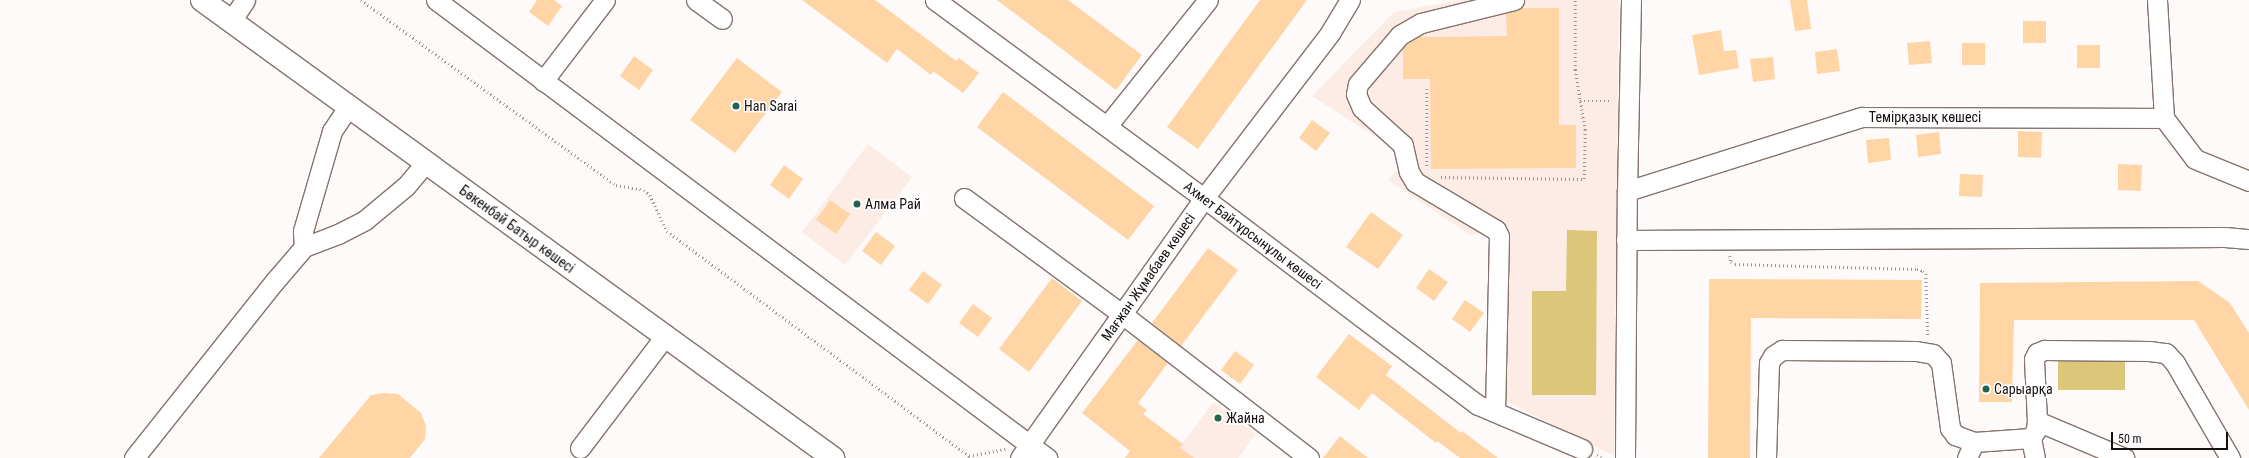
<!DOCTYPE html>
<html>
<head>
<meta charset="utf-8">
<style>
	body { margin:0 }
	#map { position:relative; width:2249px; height:458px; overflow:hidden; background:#fefaf9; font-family:"Roboto Condensed",sans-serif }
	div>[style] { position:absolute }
	.built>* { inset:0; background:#fcece5 }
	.green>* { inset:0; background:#dcc679 }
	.building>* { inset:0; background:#ffd5a6 }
	.path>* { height:2.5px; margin-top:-1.25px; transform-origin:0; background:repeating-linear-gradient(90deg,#989391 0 1px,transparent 0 4px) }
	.roads { filter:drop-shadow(1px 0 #84746d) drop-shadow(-1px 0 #84746d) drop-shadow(0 1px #84746d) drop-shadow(0 -1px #84746d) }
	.minor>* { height:19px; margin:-9.5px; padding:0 9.5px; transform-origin:9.5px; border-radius:9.5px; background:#fff }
	.major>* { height:22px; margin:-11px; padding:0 11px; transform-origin:11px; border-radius:11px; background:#fff }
	.dots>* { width:11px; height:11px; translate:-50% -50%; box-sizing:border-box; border:2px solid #fff; border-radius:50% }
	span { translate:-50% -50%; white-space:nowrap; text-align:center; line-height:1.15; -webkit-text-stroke:3px #fff; paint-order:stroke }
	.poi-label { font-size:14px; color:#16100e }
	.left { translate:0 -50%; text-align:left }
	.street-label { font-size:14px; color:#16100e }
	.scale { position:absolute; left:2111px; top:432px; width:117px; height:18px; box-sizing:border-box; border:2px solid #16100e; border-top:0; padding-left:5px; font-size:12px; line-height:14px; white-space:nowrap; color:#16100e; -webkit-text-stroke:3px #fff; paint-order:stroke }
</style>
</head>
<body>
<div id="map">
	<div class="built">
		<div style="clip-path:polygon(1460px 0,1619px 0,1614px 456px,1488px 392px,1490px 232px,1470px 235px,1388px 180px,1401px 166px,1396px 150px,1312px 96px,1394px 12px)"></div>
		<div style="clip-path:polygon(868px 144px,912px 177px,845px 265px,802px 232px)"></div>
		<div style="clip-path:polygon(1213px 402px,1256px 434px,1238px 458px,1172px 458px)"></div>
	</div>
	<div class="green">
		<div style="clip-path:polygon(1567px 230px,1597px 231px,1596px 395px,1532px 395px,1532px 291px,1566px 291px)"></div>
		<div style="clip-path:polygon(2058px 356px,2125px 356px,2125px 390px,2058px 390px)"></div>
	</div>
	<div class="building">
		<div style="clip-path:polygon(537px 0,554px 0,562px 6px,548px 26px,529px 12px)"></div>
		<div style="clip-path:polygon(802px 0,875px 0,956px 61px,959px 58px,979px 73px,963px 93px,933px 71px,931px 75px,897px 49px,887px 63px)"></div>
		<div style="clip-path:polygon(997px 0,1068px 0,1142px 55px,1116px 90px)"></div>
		<div style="clip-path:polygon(1260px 0,1307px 0,1198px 149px,1167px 127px)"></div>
		<div style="clip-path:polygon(1790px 0,1807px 0,1811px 29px,1795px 31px)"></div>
		<div style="clip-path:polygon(1522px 8px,1559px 8px,1559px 125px,1576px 125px,1576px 168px,1431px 169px,1430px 79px,1403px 79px,1403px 48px,1419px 37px,1507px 36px,1506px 13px)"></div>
		<div style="clip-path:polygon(2023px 21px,2046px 21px,2046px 43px,2023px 43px)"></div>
		<div style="clip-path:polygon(1721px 30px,1724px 51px,1736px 50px,1739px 68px,1699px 75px,1692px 35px)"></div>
		<div style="clip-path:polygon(1930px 41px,1932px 63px,1909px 65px,1907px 43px)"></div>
		<div style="clip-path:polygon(1962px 43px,1985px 43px,1985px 65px,1962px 65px)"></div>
		<div style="clip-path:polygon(2077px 45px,2100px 45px,2100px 68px,2077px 68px)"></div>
		<div style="clip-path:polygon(1837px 49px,1840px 71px,1817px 74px,1815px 52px)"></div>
		<div style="clip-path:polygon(634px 56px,653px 70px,639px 90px,620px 76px)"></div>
		<div style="clip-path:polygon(1773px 57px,1775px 79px,1753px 82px,1750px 59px)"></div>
		<div style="clip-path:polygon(737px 58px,782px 92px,735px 153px,690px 120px)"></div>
		<div style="clip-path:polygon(1003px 92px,1154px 206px,1128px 240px,977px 127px)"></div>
		<div style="clip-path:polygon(1312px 120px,1330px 133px,1316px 151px,1299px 138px)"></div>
		<div style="clip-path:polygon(2018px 131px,2042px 132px,2041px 158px,2018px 157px)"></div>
		<div style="clip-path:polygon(1939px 132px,1941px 154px,1918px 157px,1916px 135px)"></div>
		<div style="clip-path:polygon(1889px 138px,1891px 160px,1868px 163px,1866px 140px)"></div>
		<div style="clip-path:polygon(2118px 164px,2142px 165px,2141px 191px,2118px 190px)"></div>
		<div style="clip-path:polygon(784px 165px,803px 179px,789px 199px,770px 185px)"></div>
		<div style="clip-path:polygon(1960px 174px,1983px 175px,1982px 197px,1959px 196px)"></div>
		<div style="clip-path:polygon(830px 200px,850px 214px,836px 234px,816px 220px)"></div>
		<div style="clip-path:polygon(1371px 212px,1403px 235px,1378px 269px,1346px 247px)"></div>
		<div style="clip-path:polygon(876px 232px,895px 246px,881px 265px,862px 251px)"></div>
		<div style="clip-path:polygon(1208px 248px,1238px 270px,1181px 346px,1152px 323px)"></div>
		<div style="clip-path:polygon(1429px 269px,1448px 282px,1434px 301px,1416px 288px)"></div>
		<div style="clip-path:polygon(923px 271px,942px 285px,928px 304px,909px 290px)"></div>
		<div style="clip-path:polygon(1052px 278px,1082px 301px,1029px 372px,999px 349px)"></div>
		<div style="clip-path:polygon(1709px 279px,1922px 280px,1921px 319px,1751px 318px,1750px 458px,1708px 458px)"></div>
		<div style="clip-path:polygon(2198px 281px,2230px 303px,2249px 333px,2249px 410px,2194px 320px,2014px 320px,2012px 402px,1979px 402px,1980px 283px)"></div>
		<div style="clip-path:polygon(1465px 300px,1484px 313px,1470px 332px,1452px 319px)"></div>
		<div style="clip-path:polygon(973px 304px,992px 318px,978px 337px,959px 323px)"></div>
		<div style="clip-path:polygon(1349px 334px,1392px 366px,1386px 375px,1461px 433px,1462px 431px,1498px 458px,1460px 458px,1437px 441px,1436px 443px,1372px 393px,1359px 410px,1316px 377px)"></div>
		<div style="clip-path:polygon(1138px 340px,1168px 363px,1138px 403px,1147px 410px,1143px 414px,1183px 444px,1180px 448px,1194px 458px,1125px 458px,1130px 451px,1082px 413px)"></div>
		<div style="clip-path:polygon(1235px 351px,1254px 365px,1240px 384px,1221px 370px)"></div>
		<div style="clip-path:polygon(384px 393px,398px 394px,421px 413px,426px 426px,425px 439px,410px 458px,319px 458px,371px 395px)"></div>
		<div style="clip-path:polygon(1340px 436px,1368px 458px,1323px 458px)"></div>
	</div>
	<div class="path">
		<div style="left:361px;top:0;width:315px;rotate:36deg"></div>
		<div style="left:616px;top:185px;width:28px;rotate:10deg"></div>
		<div style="left:644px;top:190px;width:8px;rotate:40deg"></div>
		<div style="left:650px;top:195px;width:40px;rotate:65deg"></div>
		<div style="left:667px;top:231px;width:377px;rotate:36.7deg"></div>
		<div style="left:969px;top:456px;width:38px;rotate:-11deg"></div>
		<div style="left:1427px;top:89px;width:79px;rotate:90deg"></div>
		<div style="left:1580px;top:101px;width:32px"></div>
		<div style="left:1441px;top:177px;width:143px;rotate:0.8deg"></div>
		<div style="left:1584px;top:179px;width:49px;rotate:-88.8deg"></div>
		<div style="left:1585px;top:130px;width:61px;rotate:-99.5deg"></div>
		<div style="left:1575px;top:70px;width:70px;rotate:-90deg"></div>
		<div style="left:1730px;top:256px;width:6px;rotate:81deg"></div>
		<div style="left:1731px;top:262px;width:4px;rotate:27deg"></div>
		<div style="left:1735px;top:264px;width:182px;rotate:1.6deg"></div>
		<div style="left:1917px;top:269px;width:6px;rotate:18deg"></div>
		<div style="left:1923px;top:271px;width:4px;rotate:45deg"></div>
		<div style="left:1926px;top:274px;width:62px;rotate:88.2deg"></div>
		<div style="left:1597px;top:455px;width:7px;rotate:27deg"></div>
	</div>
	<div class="roads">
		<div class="minor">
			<div style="left:436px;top:0;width:764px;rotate:36.85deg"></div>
			<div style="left:696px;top:0;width:32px;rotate:36deg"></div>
			<div style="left:935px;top:0;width:334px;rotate:36.4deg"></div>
			<div style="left:1204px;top:198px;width:343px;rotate:37.1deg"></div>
			<div style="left:1478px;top:405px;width:113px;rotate:22.9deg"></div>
			<div style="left:2157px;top:0;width:118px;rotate:86.6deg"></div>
			<div style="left:2164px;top:118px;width:51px;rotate:52.9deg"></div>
			<div style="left:2195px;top:159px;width:58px;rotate:22.2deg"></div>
			<div style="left:231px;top:21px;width:25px;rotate:-56deg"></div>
			<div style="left:543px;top:81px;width:102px;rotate:-52.6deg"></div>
			<div style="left:1107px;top:126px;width:161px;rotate:-51.3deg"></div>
			<div style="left:1627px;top:191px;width:246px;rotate:-17.5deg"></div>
			<div style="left:1862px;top:117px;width:302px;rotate:0.2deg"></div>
			<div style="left:964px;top:198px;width:196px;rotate:36.3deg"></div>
			<div style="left:1122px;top:314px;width:236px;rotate:37.6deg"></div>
			<div style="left:1626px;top:240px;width:599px;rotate:-0.29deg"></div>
			<div style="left:2225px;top:237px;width:24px;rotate:5deg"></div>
			<div style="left:304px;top:247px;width:36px;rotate:-21deg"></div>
			<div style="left:338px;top:234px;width:30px;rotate:-27deg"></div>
			<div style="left:365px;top:220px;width:53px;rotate:-39.7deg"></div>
			<div style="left:406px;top:186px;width:31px;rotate:-50deg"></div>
			<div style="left:1495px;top:412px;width:176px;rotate:-88.7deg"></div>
			<div style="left:1499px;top:236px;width:7px;rotate:-117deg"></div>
			<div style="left:1496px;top:230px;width:94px;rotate:-149.3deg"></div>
			<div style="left:1415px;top:182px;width:12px;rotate:-121deg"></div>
			<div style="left:1409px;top:172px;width:28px;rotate:-103deg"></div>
			<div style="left:1403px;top:145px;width:55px;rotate:-137.9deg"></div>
			<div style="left:1362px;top:108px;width:15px;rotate:-113deg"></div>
			<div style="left:1356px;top:94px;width:10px;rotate:-79deg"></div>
			<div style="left:1358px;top:84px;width:65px;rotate:-49.4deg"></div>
			<div style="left:1400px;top:35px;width:24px;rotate:-30deg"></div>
			<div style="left:1421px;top:23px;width:96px;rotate:-13.9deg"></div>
			<div style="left:2037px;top:421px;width:95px;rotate:23deg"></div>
			<div style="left:2031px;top:438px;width:20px;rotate:79deg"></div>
			<div style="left:580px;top:448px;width:141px;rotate:-52.8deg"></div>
			<div style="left:134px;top:458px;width:225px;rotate:-51.5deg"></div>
			<div style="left:274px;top:282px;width:46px;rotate:-49.4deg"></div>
			<div style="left:304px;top:247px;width:16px;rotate:-94deg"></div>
			<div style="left:303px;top:231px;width:104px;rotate:-73.8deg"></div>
			<div style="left:332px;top:131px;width:30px;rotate:-56deg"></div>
			<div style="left:1020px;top:458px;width:319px;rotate:-54.7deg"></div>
			<div style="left:1204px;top:198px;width:208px;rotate:-52.6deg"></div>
			<div style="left:1330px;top:33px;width:39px;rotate:-59deg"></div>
			<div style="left:1625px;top:458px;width:267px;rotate:-89.6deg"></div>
			<div style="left:1627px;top:191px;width:191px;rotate:-88.8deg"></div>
			<div style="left:1766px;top:458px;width:95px;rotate:-88.2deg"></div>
			<div style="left:1769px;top:363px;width:8px;rotate:-60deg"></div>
			<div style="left:1773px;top:356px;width:11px;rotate:-34deg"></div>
			<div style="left:1782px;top:350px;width:134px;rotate:0.4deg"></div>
			<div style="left:1916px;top:351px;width:17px;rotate:10deg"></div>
			<div style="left:1933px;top:354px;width:12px;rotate:48deg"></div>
			<div style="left:1941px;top:363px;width:66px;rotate:82.1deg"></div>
			<div style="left:1950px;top:428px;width:9px;rotate:54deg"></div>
			<div style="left:1955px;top:435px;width:20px;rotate:20deg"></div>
			<div style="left:1974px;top:442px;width:57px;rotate:-4deg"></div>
			<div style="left:2031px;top:438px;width:9px;rotate:-58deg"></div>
			<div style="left:2036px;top:430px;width:9px;rotate:-84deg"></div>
			<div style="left:2037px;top:421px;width:62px;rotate:-92.8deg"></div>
			<div style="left:2034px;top:359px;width:7px;rotate:-63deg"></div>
			<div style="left:2037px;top:353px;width:8px;rotate:-23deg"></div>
			<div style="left:2044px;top:350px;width:105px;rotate:0.5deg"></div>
			<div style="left:2149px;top:351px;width:17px;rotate:7deg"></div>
			<div style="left:2166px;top:353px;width:13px;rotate:48deg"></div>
			<div style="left:2175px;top:363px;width:110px;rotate:59.9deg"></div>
			<div style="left:1967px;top:458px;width:17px;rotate:-66deg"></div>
		</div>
		<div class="major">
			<div style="left:202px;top:0;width:780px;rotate:35.97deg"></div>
		</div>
	</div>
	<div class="dots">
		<div style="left:736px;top:106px;background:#26624d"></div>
		<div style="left:857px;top:204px;background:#26624d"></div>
		<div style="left:1986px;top:389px;background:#26624d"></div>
		<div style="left:1218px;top:418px;background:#26624d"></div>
	</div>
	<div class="poi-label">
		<span class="left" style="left:744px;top:106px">Han Sarai</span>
		<span class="left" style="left:865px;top:204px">Алма Рай</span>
		<span class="left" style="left:1994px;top:389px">Сарыарқа</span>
		<span class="left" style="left:1226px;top:418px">Жайна</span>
	</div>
	<div class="street-label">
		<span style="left:1925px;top:117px">Темірқазық көшесі</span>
		<span style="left:517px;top:229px;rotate:36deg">Бөкенбай Батыр көшесі</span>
		<span style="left:1253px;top:235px;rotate:37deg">Ахмет Байтұрсынұлы көшесі</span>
		<span style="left:1148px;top:277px;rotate:-55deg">Мағжан Жұмабаев көшесі</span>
	</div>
	<div class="scale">50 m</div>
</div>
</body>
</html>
